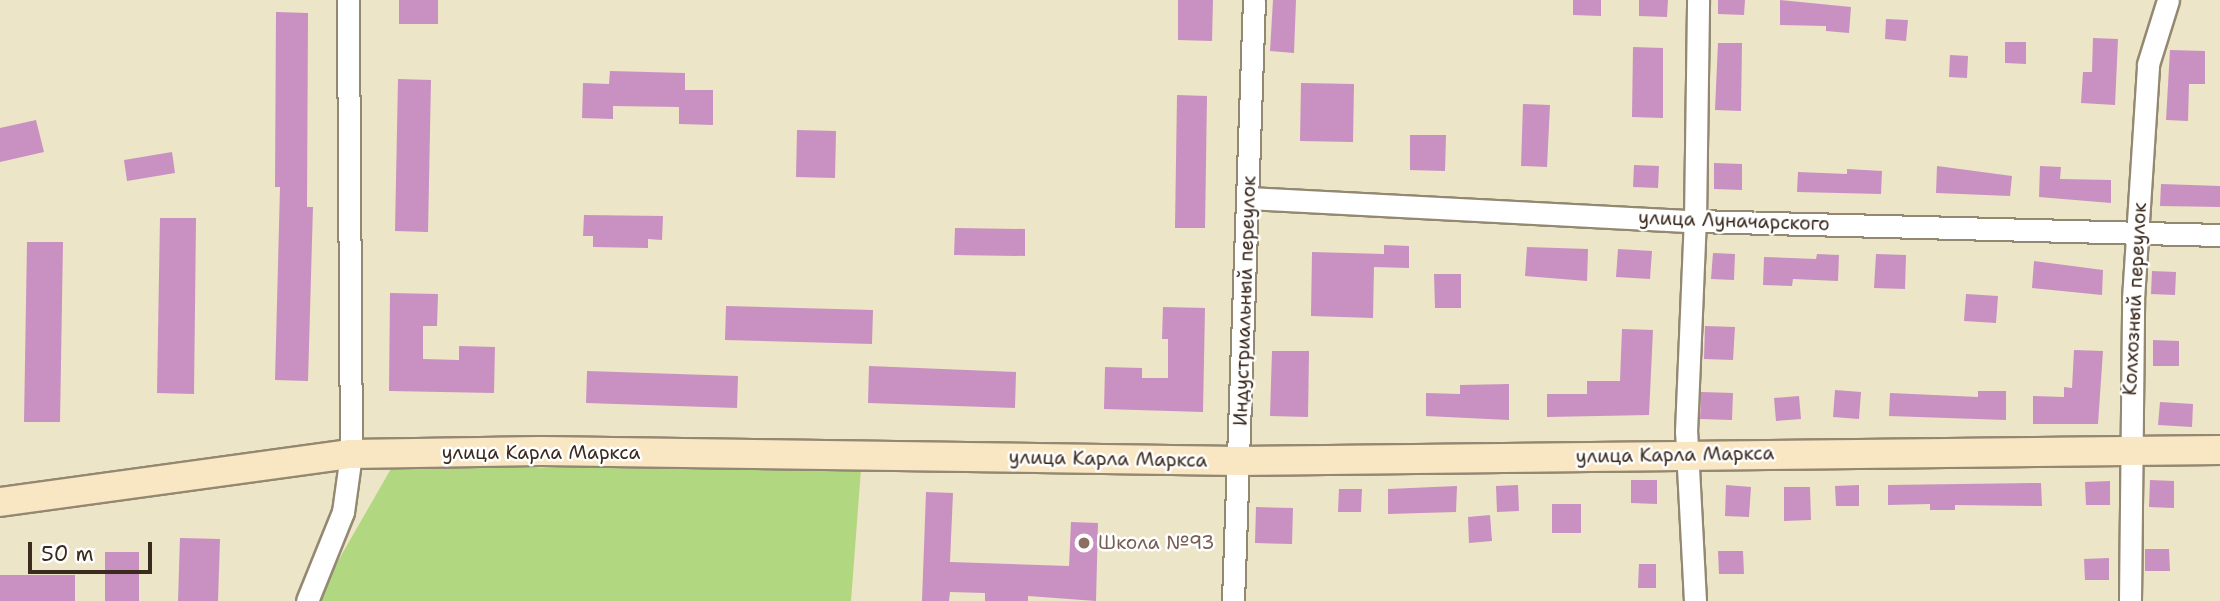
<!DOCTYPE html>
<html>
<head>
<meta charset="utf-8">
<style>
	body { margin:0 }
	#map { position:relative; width:2220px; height:601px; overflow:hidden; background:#ede5c7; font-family:"Shantell Sans",sans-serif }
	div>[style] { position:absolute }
	.green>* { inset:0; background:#b1d781 }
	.building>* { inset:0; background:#c891c1 }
	.roads { filter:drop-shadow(2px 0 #948872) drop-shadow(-2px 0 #948872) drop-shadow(0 2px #948872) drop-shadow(0 -2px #948872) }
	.street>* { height:21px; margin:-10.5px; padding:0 10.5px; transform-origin:10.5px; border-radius:10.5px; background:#fff }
	.secondary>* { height:28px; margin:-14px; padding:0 14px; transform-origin:14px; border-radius:14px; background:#f9e7c3 }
	.dots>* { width:19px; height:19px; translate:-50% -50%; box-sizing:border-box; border:4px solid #fff; border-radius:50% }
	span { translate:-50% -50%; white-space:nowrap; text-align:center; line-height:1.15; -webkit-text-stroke:5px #fff; paint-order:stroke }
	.street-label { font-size:19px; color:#3b2a1e }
	.education-label { font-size:19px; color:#785e54 }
	.left { translate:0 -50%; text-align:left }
	.scale { position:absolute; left:28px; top:542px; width:124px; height:32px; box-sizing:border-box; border:4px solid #3b2a1e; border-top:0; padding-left:9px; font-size:21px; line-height:24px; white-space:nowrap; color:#3b2a1e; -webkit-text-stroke:5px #fff; paint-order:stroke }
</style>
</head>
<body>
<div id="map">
	<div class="green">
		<div style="clip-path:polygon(392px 467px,861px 469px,851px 601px,315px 601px)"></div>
	</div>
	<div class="building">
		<div style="clip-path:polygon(399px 0,438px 0,438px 24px,399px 24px)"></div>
		<div style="clip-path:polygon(1178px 0,1213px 0,1212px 41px,1178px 40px)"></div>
		<div style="clip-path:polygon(1273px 0,1296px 0,1294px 53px,1270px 51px)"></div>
		<div style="clip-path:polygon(1573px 0,1601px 0,1601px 16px,1573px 15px)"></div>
		<div style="clip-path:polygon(1639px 0,1668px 0,1667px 17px,1639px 16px)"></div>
		<div style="clip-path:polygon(1718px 0,1745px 0,1744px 15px,1718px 14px)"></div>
		<div style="clip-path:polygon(1780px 0,1851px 7px,1849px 33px,1826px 31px,1826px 26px,1780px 25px)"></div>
		<div style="clip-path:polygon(276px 12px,308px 13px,307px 207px,313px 207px,308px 381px,275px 380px,280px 187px,275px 187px)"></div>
		<div style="clip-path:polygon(1886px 19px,1908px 20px,1906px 41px,1885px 39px)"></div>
		<div style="clip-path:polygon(2093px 38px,2118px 39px,2115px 105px,2081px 103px,2083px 72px,2092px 72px)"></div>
		<div style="clip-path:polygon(2005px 42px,2026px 42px,2026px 64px,2005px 63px)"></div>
		<div style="clip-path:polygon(1718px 43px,1742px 43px,1741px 111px,1715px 110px)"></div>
		<div style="clip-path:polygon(1633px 47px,1663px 48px,1663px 118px,1632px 117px)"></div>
		<div style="clip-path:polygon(2170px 50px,2205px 51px,2205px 84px,2189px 84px,2188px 121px,2166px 120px)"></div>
		<div style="clip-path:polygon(1950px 55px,1968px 56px,1967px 78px,1949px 77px)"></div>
		<div style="clip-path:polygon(610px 71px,685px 73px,685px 90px,713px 90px,713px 125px,679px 124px,679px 107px,613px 106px,613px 119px,582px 118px,583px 83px,609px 84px)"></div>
		<div style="clip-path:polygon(398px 79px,431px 80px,428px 232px,395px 231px)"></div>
		<div style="clip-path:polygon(1301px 83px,1354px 84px,1353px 142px,1300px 141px)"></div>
		<div style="clip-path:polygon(1177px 95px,1207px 96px,1205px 228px,1175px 228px)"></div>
		<div style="clip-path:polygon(1523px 104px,1550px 105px,1547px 167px,1521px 166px)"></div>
		<div style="clip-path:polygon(36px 120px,44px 152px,0 162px,0 128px)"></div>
		<div style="clip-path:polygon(797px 130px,836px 131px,835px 178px,796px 177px)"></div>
		<div style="clip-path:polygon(1410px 135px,1446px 135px,1445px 171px,1410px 170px)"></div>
		<div style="clip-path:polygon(172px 152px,175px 173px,127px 181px,124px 160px)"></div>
		<div style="clip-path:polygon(1714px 163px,1742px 164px,1742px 190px,1714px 189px)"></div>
		<div style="clip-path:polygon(1634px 165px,1659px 166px,1658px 188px,1633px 187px)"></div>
		<div style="clip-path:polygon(1937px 166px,2012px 176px,2010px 196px,1936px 193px)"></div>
		<div style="clip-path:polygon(2040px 166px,2061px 167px,2060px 179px,2111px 180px,2111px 203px,2039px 197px)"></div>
		<div style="clip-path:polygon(1847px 169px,1882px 171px,1881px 194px,1797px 192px,1798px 172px,1847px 174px)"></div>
		<div style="clip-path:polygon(2161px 184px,2220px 186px,2220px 207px,2160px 206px)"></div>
		<div style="clip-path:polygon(584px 215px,663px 216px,662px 240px,648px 239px,648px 248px,593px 247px,593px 236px,583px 236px)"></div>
		<div style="clip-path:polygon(160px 218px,196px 218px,194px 394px,157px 393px)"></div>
		<div style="clip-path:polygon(955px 228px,1025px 229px,1025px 256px,954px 255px)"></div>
		<div style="clip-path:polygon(27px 242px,63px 242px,60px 422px,24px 422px)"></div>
		<div style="clip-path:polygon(1384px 245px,1409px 246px,1409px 268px,1374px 267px,1373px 318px,1311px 316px,1312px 252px,1384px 254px)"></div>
		<div style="clip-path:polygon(1527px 247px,1588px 249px,1587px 281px,1525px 276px)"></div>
		<div style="clip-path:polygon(1618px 249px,1652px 251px,1650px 279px,1616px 277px)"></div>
		<div style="clip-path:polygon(1713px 253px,1735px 254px,1734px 280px,1711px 279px)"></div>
		<div style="clip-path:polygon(1817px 254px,1839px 255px,1838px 281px,1793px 279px,1792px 286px,1763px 285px,1764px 257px,1816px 259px)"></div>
		<div style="clip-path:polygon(1876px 254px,1906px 255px,1905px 289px,1874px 288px)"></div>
		<div style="clip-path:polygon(2034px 261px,2103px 270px,2102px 295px,2032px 288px)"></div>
		<div style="clip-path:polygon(2152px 271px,2176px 272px,2175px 295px,2151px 294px)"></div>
		<div style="clip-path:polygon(1434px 274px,1461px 274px,1461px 308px,1435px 308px)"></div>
		<div style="clip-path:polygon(390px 293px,438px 294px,437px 326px,423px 326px,423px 359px,459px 360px,459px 346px,495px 347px,494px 393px,389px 391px)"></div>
		<div style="clip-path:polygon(1966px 294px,1998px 296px,1996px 323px,1964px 321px)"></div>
		<div style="clip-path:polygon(726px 306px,873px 310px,872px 344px,725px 340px)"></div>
		<div style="clip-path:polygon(1163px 307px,1205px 308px,1203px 412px,1104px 409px,1105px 367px,1142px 368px,1142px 378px,1168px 378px,1168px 339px,1162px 339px)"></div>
		<div style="clip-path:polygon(1705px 326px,1735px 327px,1733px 360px,1704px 359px)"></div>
		<div style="clip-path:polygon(1622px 329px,1653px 330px,1649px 415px,1547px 417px,1547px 394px,1587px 394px,1587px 381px,1620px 381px)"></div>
		<div style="clip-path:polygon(2153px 340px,2179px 341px,2179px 366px,2153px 366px)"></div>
		<div style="clip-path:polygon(2074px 350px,2103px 351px,2098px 424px,2033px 424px,2033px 396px,2064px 397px,2064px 387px,2072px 388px)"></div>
		<div style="clip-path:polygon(1272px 351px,1309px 351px,1308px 417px,1270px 416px)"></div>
		<div style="clip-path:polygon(869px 366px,1016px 372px,1015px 408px,868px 403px)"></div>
		<div style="clip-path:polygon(587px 371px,738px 376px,737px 408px,586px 403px)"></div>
		<div style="clip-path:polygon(1509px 384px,1509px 420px,1426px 416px,1426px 393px,1460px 394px,1460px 385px)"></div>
		<div style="clip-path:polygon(1835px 390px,1861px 392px,1859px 419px,1833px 417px)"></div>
		<div style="clip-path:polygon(1978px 391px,2006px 391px,2006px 420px,1889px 416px,1890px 393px,1978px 397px)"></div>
		<div style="clip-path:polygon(1701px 392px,1733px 393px,1732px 420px,1700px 419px)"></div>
		<div style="clip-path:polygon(1799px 396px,1801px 419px,1776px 421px,1774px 398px)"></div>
		<div style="clip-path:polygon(2160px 402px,2193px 404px,2192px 427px,2158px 425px)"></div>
		<div style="clip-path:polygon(1631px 480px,1657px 480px,1657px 504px,1631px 503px)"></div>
		<div style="clip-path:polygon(2150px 480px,2174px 481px,2174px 508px,2149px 507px)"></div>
		<div style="clip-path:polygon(2110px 481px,2110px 505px,2086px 505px,2085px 482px)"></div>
		<div style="clip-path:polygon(2041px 483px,2042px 506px,1955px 505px,1955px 510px,1930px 510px,1930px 504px,1888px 505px,1888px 485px)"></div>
		<div style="clip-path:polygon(1518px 485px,1519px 511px,1497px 512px,1496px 486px)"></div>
		<div style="clip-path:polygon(1726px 485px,1751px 487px,1749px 517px,1725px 516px)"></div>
		<div style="clip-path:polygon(1859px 485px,1859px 506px,1836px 506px,1835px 486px)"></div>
		<div style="clip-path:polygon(1457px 486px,1456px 512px,1388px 514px,1388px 489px)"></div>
		<div style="clip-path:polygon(1784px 487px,1810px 487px,1811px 520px,1784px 521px)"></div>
		<div style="clip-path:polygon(1339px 489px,1362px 489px,1361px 512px,1338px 512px)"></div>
		<div style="clip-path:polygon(926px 492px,953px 493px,950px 562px,1069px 566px,1071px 522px,1098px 523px,1096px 601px,1028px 596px,1028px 601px,985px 601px,985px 593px,950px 592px,949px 601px,922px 601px)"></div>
		<div style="clip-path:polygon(1552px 504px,1581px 504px,1581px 533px,1552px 533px)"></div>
		<div style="clip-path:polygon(1256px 507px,1293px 508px,1292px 544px,1255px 543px)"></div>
		<div style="clip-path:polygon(1490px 515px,1492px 541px,1469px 543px,1468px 517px)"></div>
		<div style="clip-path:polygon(180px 538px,220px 539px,218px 601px,178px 601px)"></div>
		<div style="clip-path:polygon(2145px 549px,2169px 549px,2170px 571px,2145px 571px)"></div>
		<div style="clip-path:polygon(1718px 551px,1743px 551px,1744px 574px,1719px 574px)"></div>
		<div style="clip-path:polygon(105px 552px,139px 552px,139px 601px,105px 601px)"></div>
		<div style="clip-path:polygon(2109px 558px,2109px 580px,2085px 580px,2084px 559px)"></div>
		<div style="clip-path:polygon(1639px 564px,1656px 564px,1656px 588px,1638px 588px)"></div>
		<div style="clip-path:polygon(0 575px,75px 575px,75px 601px,0 601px)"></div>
	</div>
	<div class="roads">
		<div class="street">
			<div style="left:1249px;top:198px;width:447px;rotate:3deg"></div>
			<div style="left:1695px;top:221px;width:525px;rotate:1.53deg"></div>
			<div style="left:307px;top:601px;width:96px;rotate:-68deg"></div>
			<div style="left:343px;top:512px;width:59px;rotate:-82.1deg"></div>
			<div style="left:351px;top:454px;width:454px;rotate:-90.4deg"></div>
			<div style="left:1233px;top:601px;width:601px;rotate:-88deg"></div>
			<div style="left:1695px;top:601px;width:169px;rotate:-93deg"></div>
			<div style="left:1686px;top:432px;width:211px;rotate:-87.6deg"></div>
			<div style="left:1695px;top:221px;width:221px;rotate:-89.2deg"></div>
			<div style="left:2130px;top:601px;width:302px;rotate:-89.4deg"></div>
			<div style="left:2133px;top:299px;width:235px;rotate:-86.3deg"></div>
			<div style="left:2148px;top:64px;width:67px;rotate:-72.6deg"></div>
		</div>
		<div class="secondary">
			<div style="left:0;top:502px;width:354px;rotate:-7.8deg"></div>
			<div style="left:351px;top:454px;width:190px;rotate:-0.9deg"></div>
			<div style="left:541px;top:451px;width:698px;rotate:0.82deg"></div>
			<div style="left:1239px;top:461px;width:981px;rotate:-0.64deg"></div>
		</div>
	</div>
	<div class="dots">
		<div style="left:1084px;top:543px;background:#8d6e63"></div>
	</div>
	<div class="street-label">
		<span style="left:1734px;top:221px;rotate:2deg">улица Луначарского</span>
		<span style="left:2135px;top:299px;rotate:-87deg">Колхозный переулок</span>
		<span style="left:1245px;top:301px;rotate:-88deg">Индустриальный переулок</span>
		<span style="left:541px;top:453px">улица Карла Маркса</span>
		<span style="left:1675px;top:455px;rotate:-1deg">улица Карла Маркса</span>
		<span style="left:1108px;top:459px;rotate:1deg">улица Карла Маркса</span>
	</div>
	<div class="education-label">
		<span class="left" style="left:1098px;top:543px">Школа №93</span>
	</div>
	<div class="scale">50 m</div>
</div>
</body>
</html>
